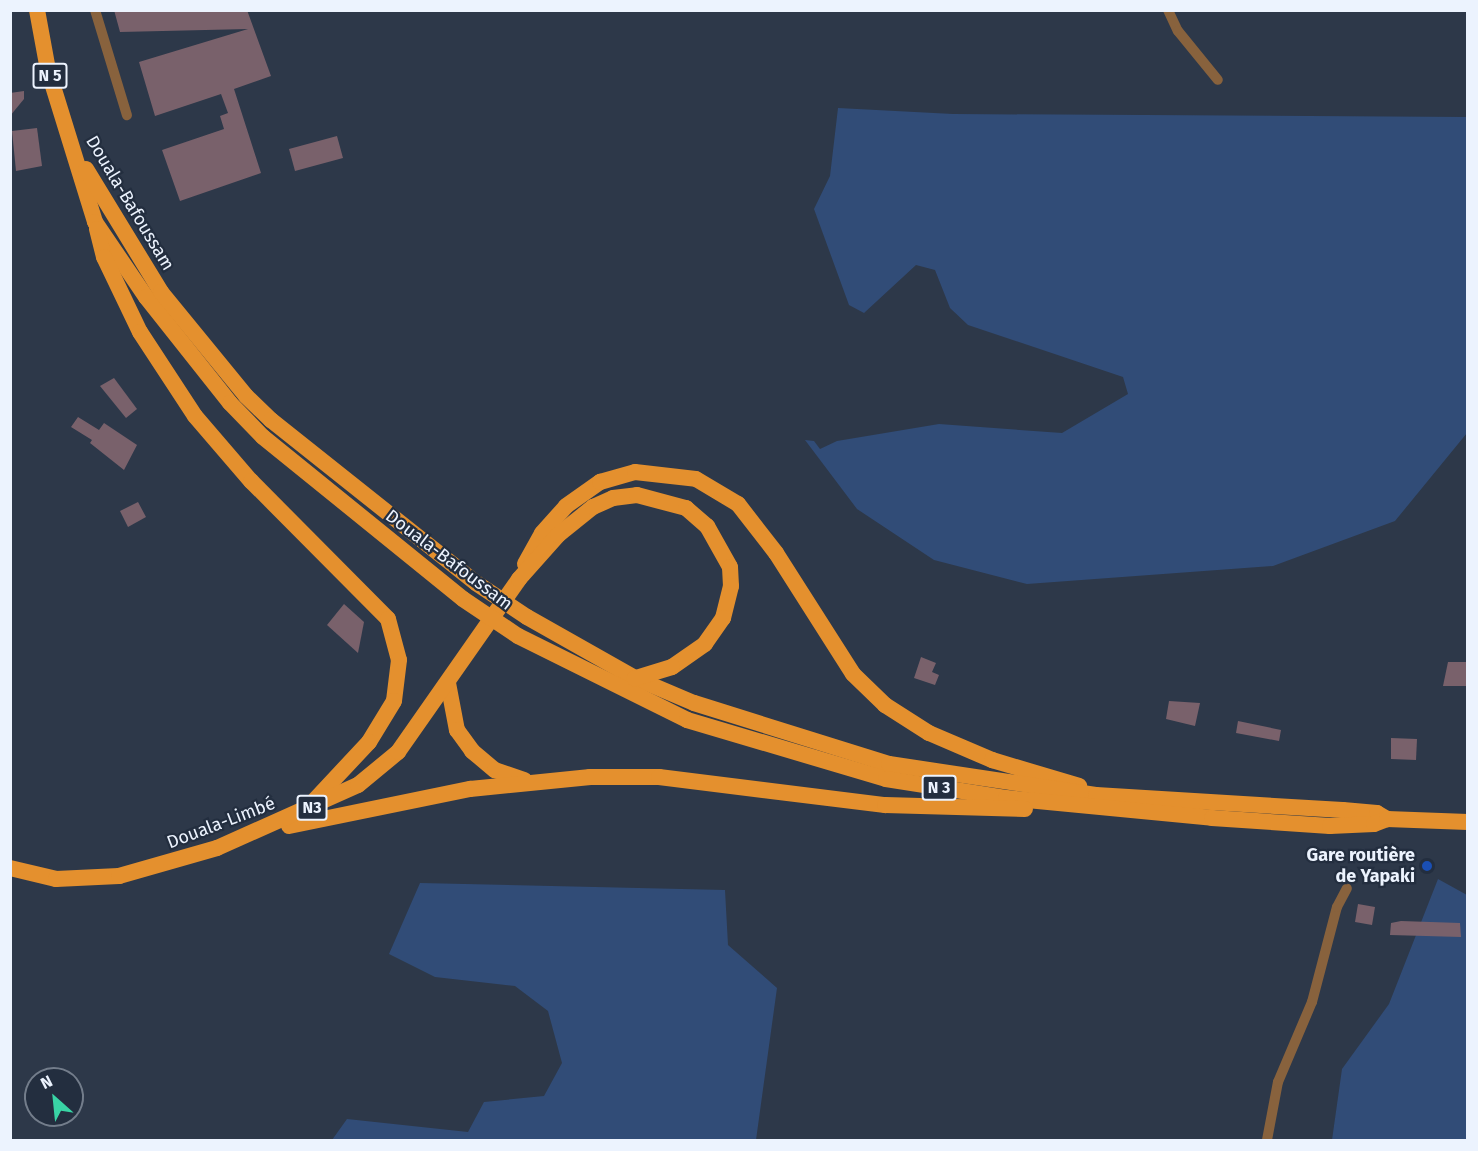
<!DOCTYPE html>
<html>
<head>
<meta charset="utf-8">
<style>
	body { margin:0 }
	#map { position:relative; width:1478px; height:1151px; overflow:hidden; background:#2d3849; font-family:"Fira Sans",sans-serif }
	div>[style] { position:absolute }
	.green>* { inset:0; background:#314c77 }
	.building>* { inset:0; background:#79616b }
	.minor>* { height:10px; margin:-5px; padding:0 5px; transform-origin:5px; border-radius:5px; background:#88623d }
	.trunk>* { height:16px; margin:-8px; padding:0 8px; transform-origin:8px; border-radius:8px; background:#e4902e }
	.trunk-bridge>* { height:16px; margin:-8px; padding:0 8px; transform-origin:8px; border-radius:8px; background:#e4902e }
	.dots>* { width:16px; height:16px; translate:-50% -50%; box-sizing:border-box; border:3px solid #232e3f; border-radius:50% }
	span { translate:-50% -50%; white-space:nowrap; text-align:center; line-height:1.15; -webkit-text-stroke:4.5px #232e3f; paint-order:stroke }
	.shield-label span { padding:2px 4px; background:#232e3f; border:2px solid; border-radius:4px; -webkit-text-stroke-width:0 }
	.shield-label { font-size:16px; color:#ecf3fe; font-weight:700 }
	.street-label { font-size:18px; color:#ecf3fe }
	.poi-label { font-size:18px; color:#ecf3fe; font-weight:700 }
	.right { translate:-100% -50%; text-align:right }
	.frame { position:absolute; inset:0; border:12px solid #ecf3fe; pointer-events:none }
	.north { position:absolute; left:24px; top:1067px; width:60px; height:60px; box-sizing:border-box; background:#232e3f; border:2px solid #737d8b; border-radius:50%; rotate:333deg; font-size:16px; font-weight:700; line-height:24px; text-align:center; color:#ecf3fe }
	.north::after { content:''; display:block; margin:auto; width:21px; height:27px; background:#39d4a5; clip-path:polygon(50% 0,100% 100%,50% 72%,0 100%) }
</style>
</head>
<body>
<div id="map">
	<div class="green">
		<div style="clip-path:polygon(838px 108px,953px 114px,1467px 117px,1467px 433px,1395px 521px,1273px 566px,1027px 584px,934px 560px,857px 509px,805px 440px,814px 441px,820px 449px,837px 441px,939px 424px,1062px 433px,1128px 394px,1123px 377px,968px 325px,950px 308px,935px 270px,916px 265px,864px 313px,849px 305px,814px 209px,830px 176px)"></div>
		<div style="clip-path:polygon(1438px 879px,1467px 895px,1467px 1140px,1332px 1140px,1342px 1069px,1389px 1004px)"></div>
		<div style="clip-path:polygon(420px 883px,725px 890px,728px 945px,777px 988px,756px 1140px,332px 1140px,347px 1119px,468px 1132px,484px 1102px,544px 1096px,562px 1063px,548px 1011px,515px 986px,435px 977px,389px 954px)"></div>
	</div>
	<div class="building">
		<div style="clip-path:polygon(114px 10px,247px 10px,271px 76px,234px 89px,261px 173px,180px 201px,162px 150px,224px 129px,220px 116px,228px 113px,221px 94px,155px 116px,139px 62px,248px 29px,120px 32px)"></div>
		<div style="clip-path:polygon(24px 91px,24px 99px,10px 116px,10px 93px)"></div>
		<div style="clip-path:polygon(37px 128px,42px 166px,16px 171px,12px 131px)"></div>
		<div style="clip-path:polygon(337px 136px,343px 158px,295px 171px,289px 149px)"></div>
		<div style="clip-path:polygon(114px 378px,137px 409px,126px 418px,100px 386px)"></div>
		<div style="clip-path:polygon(78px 417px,99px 430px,104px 423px,137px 445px,124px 470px,90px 443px,92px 440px,71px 427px)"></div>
		<div style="clip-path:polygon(138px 502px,146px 517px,128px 527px,120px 511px)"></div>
		<div style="clip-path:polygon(344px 604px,364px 622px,358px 653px,327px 625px)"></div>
		<div style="clip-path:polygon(921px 657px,936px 663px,932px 672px,939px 675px,935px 685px,914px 678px)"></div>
		<div style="clip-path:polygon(1448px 662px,1467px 662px,1467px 686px,1443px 686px)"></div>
		<div style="clip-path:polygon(1169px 701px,1200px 703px,1195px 726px,1166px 719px)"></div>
		<div style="clip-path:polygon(1238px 721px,1281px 730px,1279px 741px,1236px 733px)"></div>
		<div style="clip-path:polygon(1391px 738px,1417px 739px,1416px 760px,1391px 759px)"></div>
		<div style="clip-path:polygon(1358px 904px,1375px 907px,1372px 925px,1355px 922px)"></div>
		<div style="clip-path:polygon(1401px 921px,1460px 923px,1461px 937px,1390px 935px,1391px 923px)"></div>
	</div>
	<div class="minor">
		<div style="left:95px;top:10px;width:110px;rotate:73.1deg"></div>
		<div style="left:1168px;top:10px;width:23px;rotate:65deg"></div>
		<div style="left:1178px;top:31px;width:63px;rotate:50.8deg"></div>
		<div style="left:1267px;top:1140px;width:59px;rotate:-79.3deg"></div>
		<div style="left:1278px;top:1082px;width:87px;rotate:-67deg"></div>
		<div style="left:1312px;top:1002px;width:98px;rotate:-75.3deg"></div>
		<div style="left:1337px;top:907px;width:21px;rotate:-62deg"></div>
	</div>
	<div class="trunk">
		<div style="left:37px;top:10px;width:61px;rotate:79.6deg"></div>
		<div style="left:48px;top:70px;width:159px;rotate:72.8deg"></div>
		<div style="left:95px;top:222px;width:91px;rotate:55.8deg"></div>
		<div style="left:146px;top:297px;width:135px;rotate:51.6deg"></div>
		<div style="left:230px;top:403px;width:47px;rotate:45.9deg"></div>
		<div style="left:263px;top:437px;width:257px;rotate:39deg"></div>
		<div style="left:86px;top:169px;width:144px;rotate:58.6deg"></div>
		<div style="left:161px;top:292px;width:134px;rotate:50.7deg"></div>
		<div style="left:246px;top:396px;width:35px;rotate:44deg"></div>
		<div style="left:271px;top:420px;width:262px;rotate:38.5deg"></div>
		<div style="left:97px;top:229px;width:29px;rotate:76deg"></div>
		<div style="left:104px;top:257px;width:83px;rotate:64.4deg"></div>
		<div style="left:140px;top:332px;width:100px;rotate:56.8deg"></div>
		<div style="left:195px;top:416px;width:86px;rotate:49.3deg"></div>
		<div style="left:251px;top:481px;width:194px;rotate:45.2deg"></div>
		<div style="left:388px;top:619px;width:42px;rotate:75deg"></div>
		<div style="left:399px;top:660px;width:41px;rotate:97deg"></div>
		<div style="left:394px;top:701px;width:48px;rotate:121.4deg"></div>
		<div style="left:369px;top:742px;width:83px;rotate:133.1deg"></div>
		<div style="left:525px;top:564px;width:35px;rotate:-61deg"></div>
		<div style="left:542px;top:533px;width:36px;rotate:-48deg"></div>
		<div style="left:566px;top:506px;width:42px;rotate:-35.2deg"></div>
		<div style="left:600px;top:482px;width:36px;rotate:-16deg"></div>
		<div style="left:635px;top:472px;width:61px;rotate:6.5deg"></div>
		<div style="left:696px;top:479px;width:49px;rotate:30.8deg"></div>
		<div style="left:738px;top:504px;width:62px;rotate:52.2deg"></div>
		<div style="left:776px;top:553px;width:143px;rotate:57.5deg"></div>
		<div style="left:853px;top:674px;width:45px;rotate:44.1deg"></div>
		<div style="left:885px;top:705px;width:52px;rotate:32.5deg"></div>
		<div style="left:929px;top:733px;width:69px;rotate:23.2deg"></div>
		<div style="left:992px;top:760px;width:91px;rotate:16.6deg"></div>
		<div style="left:527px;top:617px;width:124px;rotate:29.5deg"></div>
		<div style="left:635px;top:678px;width:64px;rotate:23deg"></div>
		<div style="left:694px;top:703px;width:204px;rotate:17.4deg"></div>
		<div style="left:889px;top:764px;width:209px;rotate:8.5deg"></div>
		<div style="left:1096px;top:795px;width:247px;rotate:3.5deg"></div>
		<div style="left:1343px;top:810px;width:34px;rotate:5deg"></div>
		<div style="left:1377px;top:813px;width:12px;rotate:31deg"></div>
		<div style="left:518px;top:636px;width:189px;rotate:26.4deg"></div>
		<div style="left:687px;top:720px;width:208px;rotate:16.5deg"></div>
		<div style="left:886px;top:779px;width:121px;rotate:9deg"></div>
		<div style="left:1006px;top:798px;width:207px;rotate:5.5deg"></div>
		<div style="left:1212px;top:818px;width:118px;rotate:3.9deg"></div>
		<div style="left:1330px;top:826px;width:44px;rotate:-2.6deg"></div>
		<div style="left:1374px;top:824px;width:14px;rotate:-21deg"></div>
		<div style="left:1387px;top:819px;width:81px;rotate:2.1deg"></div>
		<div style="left:448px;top:683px;width:48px;rotate:79.2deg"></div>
		<div style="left:457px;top:730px;width:26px;rotate:54deg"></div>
		<div style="left:472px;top:751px;width:30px;rotate:40deg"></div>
		<div style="left:495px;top:770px;width:31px;rotate:19deg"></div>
		<div style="left:289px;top:826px;width:185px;rotate:-11.6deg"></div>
		<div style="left:470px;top:789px;width:121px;rotate:-5.7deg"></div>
		<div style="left:590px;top:777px;width:69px"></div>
		<div style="left:659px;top:777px;width:228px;rotate:7.1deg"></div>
		<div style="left:885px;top:805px;width:140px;rotate:1.6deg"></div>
		<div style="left:10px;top:868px;width:47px;rotate:13.4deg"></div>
		<div style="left:56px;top:879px;width:63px;rotate:-2.7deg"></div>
		<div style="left:119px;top:876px;width:102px;rotate:-15.9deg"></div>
		<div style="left:217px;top:848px;width:154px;rotate:-24.1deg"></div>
		<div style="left:358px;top:785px;width:52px;rotate:-39.5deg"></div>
		<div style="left:398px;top:752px;width:211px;rotate:-55deg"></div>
		<div style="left:519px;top:579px;width:59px;rotate:-48.4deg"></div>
		<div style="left:558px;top:535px;width:45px;rotate:-38.7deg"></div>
		<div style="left:593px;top:507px;width:22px;rotate:-24deg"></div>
		<div style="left:613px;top:498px;width:24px;rotate:-7deg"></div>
		<div style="left:637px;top:495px;width:51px;rotate:14.9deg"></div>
		<div style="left:686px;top:508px;width:28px;rotate:41deg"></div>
		<div style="left:707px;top:526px;width:47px;rotate:60.7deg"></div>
		<div style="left:730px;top:567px;width:19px;rotate:87deg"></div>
		<div style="left:731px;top:586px;width:33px;rotate:104deg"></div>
		<div style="left:723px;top:618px;width:32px;rotate:125deg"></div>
		<div style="left:705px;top:644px;width:40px;rotate:145.1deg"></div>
		<div style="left:672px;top:667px;width:39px;rotate:163deg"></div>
	</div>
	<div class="trunk-bridge">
		<div style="left:476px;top:583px;width:61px;rotate:33.7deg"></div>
		<div style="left:463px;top:599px;width:66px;rotate:33.9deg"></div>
	</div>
	<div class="dots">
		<div style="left:1427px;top:866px;background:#1a4fb4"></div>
	</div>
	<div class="shield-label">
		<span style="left:50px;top:76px">N 5</span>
		<span style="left:939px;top:788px">N 3</span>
		<span style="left:312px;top:808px">N3</span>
	</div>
	<div class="street-label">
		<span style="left:130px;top:203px;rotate:59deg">Douala-Bafoussam</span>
		<span style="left:449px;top:560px;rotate:37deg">Douala-Bafoussam</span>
		<span style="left:221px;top:823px;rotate:-21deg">Douala-Limbé</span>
	</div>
	<div class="poi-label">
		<span class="right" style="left:1415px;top:866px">Gare routière<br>de Yapaki</span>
	</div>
	<div class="frame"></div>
	<div class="north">N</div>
</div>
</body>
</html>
